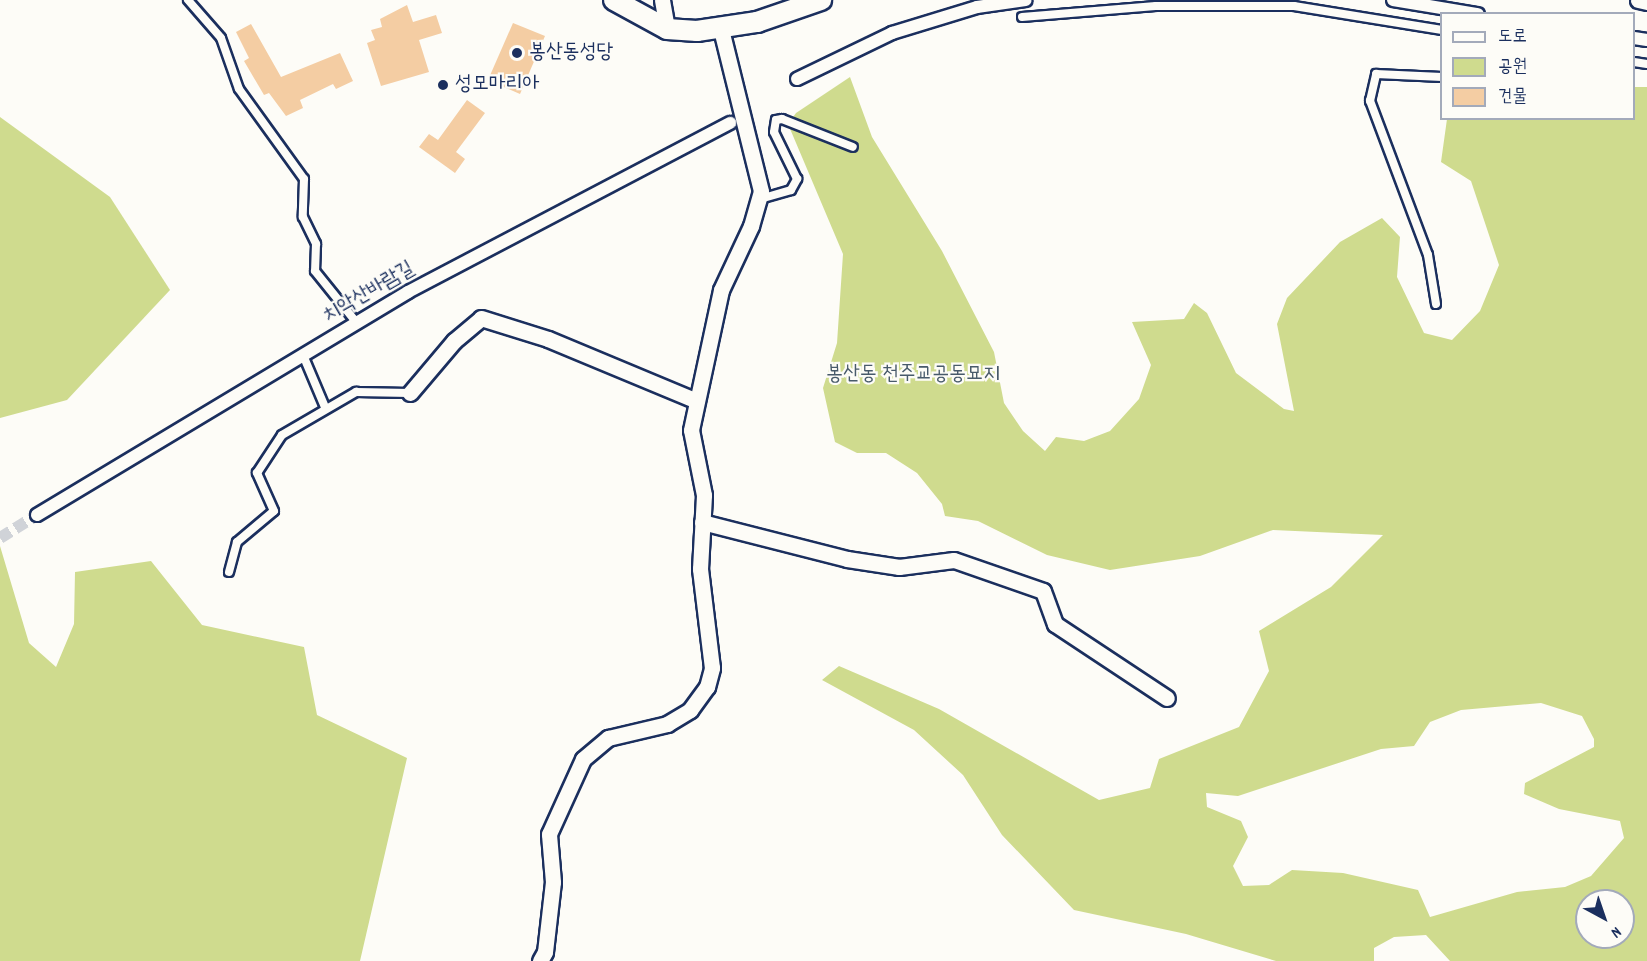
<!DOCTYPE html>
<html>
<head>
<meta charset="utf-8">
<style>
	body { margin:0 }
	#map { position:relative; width:1647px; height:961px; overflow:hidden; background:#fdfcf7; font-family:Dekko,"Poor Story",sans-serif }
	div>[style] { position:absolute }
	.green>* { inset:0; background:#cfdb8e }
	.building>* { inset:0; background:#f4cda3 }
	.pedestrian-tunnel>* { height:12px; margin-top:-6px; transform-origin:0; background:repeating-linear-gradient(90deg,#d0d3d8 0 12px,transparent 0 18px) }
	.roads { filter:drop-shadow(2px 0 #1b2f5e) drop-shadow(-2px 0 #1b2f5e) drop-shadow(0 2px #1b2f5e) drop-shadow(0 -2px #1b2f5e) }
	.service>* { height:8px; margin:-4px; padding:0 4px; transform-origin:4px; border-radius:4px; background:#fdfcf7 }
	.pedestrian>* { height:12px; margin:-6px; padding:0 6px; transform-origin:6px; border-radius:6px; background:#fdfcf7 }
	.minor>* { height:15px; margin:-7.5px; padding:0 7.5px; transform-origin:7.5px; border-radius:7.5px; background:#fdfcf7 }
	.tertiary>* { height:20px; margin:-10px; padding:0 10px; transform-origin:10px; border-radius:10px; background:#fdfcf7 }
	.dots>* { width:16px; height:16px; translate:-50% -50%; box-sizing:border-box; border:3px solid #fdfcf7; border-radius:50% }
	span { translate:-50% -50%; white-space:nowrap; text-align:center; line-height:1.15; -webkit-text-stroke:4.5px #fdfcf7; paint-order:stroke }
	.poi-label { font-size:21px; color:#1b2f5e }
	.left { translate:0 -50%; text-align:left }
	.street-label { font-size:21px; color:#1b2f5e }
	.park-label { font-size:21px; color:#485a6a }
	.legend { position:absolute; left:1440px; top:12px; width:195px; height:108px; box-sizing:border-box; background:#fdfcf7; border:2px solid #a3aaba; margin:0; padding:8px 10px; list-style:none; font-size:18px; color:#1b2f5e }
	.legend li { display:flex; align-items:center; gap:12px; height:30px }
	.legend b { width:30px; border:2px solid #a3aaba }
	.north { position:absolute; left:1575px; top:889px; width:60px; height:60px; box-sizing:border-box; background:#fdfcf7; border:2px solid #a3aaba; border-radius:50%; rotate:140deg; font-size:16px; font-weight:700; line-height:24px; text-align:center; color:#1b2f5e }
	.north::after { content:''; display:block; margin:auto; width:21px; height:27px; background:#1b2f5e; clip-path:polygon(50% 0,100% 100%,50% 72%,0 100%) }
</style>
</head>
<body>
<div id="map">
	<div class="green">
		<div style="clip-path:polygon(evenodd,850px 77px,872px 137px,942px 251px,994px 352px,1004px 403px,1023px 431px,1045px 451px,1056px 437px,1084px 441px,1110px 431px,1139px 399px,1151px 365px,1132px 322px,1184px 319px,1194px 303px,1207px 313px,1236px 373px,1284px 409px,1294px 411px,1277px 324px,1287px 298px,1340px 242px,1382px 218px,1400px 237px,1397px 277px,1424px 333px,1452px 340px,1480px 311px,1499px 265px,1471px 181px,1441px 162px,1447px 119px,1634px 118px,1634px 87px,1647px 87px,1647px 961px,1450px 961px,1426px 935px,1394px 937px,1374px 948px,1374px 961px,1276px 961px,1186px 934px,1074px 910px,1002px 835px,963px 775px,914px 730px,822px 680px,839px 666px,939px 709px,1099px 800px,1150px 788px,1159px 759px,1239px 727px,1269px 671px,1259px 631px,1331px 587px,1383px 535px,1273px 530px,1200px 556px,1110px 570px,1047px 555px,978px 521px,945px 516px,942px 504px,917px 473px,886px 453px,857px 453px,835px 442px,823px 388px,837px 343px,843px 254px,788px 124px,796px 113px,850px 77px,1541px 703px,1582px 716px,1594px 739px,1594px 747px,1525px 783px,1524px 794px,1559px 809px,1620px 821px,1624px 838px,1591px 876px,1565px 887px,1517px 892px,1430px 917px,1418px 890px,1343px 873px,1292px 870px,1269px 885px,1243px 886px,1233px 866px,1248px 837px,1241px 821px,1207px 807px,1206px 793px,1238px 796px,1381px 749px,1414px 746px,1430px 722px,1461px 710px,1541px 703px,850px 77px,1587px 901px,1623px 901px,1623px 937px,1587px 937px,1587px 901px)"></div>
		<div style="clip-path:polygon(0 117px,110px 197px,170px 290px,67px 400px,0 418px)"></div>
		<div style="clip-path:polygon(0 546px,29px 643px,56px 667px,74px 624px,75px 572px,151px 561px,202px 625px,304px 647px,317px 715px,407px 758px,360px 961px,0 961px)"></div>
	</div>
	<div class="building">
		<div style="clip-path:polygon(407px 5px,413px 22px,436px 15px,442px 33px,419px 40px,429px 72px,381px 86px,367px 43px,375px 40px,371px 30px,382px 27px,380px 19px)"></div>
		<div style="clip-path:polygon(513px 23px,545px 36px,520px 94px,488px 80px)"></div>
		<div style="clip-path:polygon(251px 24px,281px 77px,340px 53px,353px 81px,336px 89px,333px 84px,300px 100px,303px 108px,286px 116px,269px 93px,264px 95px,244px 61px,249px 58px,236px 32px)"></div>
		<div style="clip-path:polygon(467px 100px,485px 113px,456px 152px,465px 159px,455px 173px,419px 147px,429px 134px,438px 140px)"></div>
	</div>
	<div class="pedestrian-tunnel">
		<div style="left:0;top:538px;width:44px;rotate:-31.9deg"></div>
	</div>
	<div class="roads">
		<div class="service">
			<div style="left:188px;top:0;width:50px;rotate:49deg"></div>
			<div style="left:221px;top:38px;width:54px;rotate:70.6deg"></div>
			<div style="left:239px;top:89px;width:111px;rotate:54.2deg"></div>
			<div style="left:304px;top:179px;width:38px;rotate:92deg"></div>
			<div style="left:303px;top:217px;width:30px;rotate:64deg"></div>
			<div style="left:316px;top:244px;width:27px;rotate:92deg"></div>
			<div style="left:315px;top:271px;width:67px;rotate:51.1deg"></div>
			<div style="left:1022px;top:17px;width:134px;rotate:-4.7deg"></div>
			<div style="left:1156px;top:6px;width:138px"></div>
			<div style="left:1294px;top:6px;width:150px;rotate:9.2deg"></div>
			<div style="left:1634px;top:62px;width:13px;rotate:9deg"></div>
			<div style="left:760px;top:199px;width:32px;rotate:-16deg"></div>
			<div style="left:791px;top:190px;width:13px;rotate:-61deg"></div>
			<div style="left:797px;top:179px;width:52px;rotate:-116.1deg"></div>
			<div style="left:774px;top:132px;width:12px;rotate:-81deg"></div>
			<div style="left:776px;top:120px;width:6px;rotate:-9deg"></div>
			<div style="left:782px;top:119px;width:76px;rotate:21.5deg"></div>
			<div style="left:1436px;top:304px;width:50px;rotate:-99.3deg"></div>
			<div style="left:1428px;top:255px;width:165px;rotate:-110.6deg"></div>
			<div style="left:1370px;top:101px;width:28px;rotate:-77deg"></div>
			<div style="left:1376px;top:74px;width:66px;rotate:2.6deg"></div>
			<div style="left:303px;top:355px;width:56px;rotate:67.1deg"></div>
			<div style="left:229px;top:572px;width:31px;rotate:-75deg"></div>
			<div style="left:237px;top:542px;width:48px;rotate:-40deg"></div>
			<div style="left:274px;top:511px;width:42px;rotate:-114.1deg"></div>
			<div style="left:257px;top:473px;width:45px;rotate:-56.7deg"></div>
			<div style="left:282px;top:435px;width:86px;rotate:-30.2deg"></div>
			<div style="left:356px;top:392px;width:54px;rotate:1.1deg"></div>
		</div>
		<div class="pedestrian">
			<div style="left:1393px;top:0;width:86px;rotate:9.4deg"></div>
			<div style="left:1634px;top:38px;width:13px;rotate:9deg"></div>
			<div style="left:797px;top:79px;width:106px;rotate:-25.8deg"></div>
			<div style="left:892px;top:33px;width:89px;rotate:-17deg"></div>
			<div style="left:977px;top:7px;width:49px;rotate:-8.1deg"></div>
			<div style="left:37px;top:515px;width:433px;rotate:-31deg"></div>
			<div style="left:408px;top:292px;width:364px;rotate:-27.7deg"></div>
		</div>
		<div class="minor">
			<div style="left:662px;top:0;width:29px;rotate:80deg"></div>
			<div style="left:1638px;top:0;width:9px;rotate:13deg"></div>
			<div style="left:410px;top:393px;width:68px;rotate:-49.8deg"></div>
			<div style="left:454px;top:341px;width:35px;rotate:-40deg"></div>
			<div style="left:481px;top:318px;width:70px;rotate:17.4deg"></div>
			<div style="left:548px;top:339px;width:161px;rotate:22.6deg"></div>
			<div style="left:702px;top:522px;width:150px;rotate:14.3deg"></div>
			<div style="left:847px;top:559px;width:53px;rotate:8.7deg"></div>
			<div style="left:899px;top:567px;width:55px;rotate:-7.3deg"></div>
			<div style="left:954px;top:560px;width:94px;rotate:19.2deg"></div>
			<div style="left:1043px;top:591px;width:35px;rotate:70deg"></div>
			<div style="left:1055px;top:624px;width:134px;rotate:33.5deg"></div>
			<div style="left:540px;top:961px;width:10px;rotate:-61deg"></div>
			<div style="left:545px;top:952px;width:70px;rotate:-83.5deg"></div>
			<div style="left:553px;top:882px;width:48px;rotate:-94.8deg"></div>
			<div style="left:549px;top:834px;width:82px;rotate:-65.6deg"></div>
			<div style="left:583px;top:759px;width:33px;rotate:-40deg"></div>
			<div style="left:608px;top:738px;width:61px;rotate:-13.3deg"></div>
			<div style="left:667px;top:724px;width:27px;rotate:-31deg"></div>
			<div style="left:690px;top:710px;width:29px;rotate:-54deg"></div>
			<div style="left:707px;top:687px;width:20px;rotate:-75deg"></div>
			<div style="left:712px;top:668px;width:100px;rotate:-96.9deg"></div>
			<div style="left:700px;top:569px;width:74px;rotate:-86.9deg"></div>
			<div style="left:704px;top:495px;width:66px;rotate:-101.3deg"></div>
			<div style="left:691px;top:430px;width:143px;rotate:-77.9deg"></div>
			<div style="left:721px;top:290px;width:71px;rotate:-64.9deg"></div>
			<div style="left:751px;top:226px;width:36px;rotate:-74deg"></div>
			<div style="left:761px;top:191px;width:167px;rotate:-103.9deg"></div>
		</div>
		<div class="tertiary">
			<div style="left:614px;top:0;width:60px;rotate:28.7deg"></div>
			<div style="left:667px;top:29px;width:30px;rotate:4deg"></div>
			<div style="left:697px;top:31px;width:61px;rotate:-8.5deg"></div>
			<div style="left:757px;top:22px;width:68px;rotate:-19deg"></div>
		</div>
	</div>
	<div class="dots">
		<div style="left:517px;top:53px;background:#1b2f5e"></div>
		<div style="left:443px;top:85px;background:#1b2f5e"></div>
	</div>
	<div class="poi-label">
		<span class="left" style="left:529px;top:53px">봉산동성당</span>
		<span class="left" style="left:455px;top:85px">성모마리아</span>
	</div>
	<div class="street-label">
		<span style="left:369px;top:293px;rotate:-30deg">치악산바람길</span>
	</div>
	<div class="park-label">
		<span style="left:913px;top:375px">봉산동 천주교공동묘지</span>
	</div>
	<ul class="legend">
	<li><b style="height:8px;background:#fdfcf7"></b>도로</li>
	<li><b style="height:16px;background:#cfdb8e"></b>공원</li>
	<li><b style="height:16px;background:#f4cda3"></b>건물</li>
	</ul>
	<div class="north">N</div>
</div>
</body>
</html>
